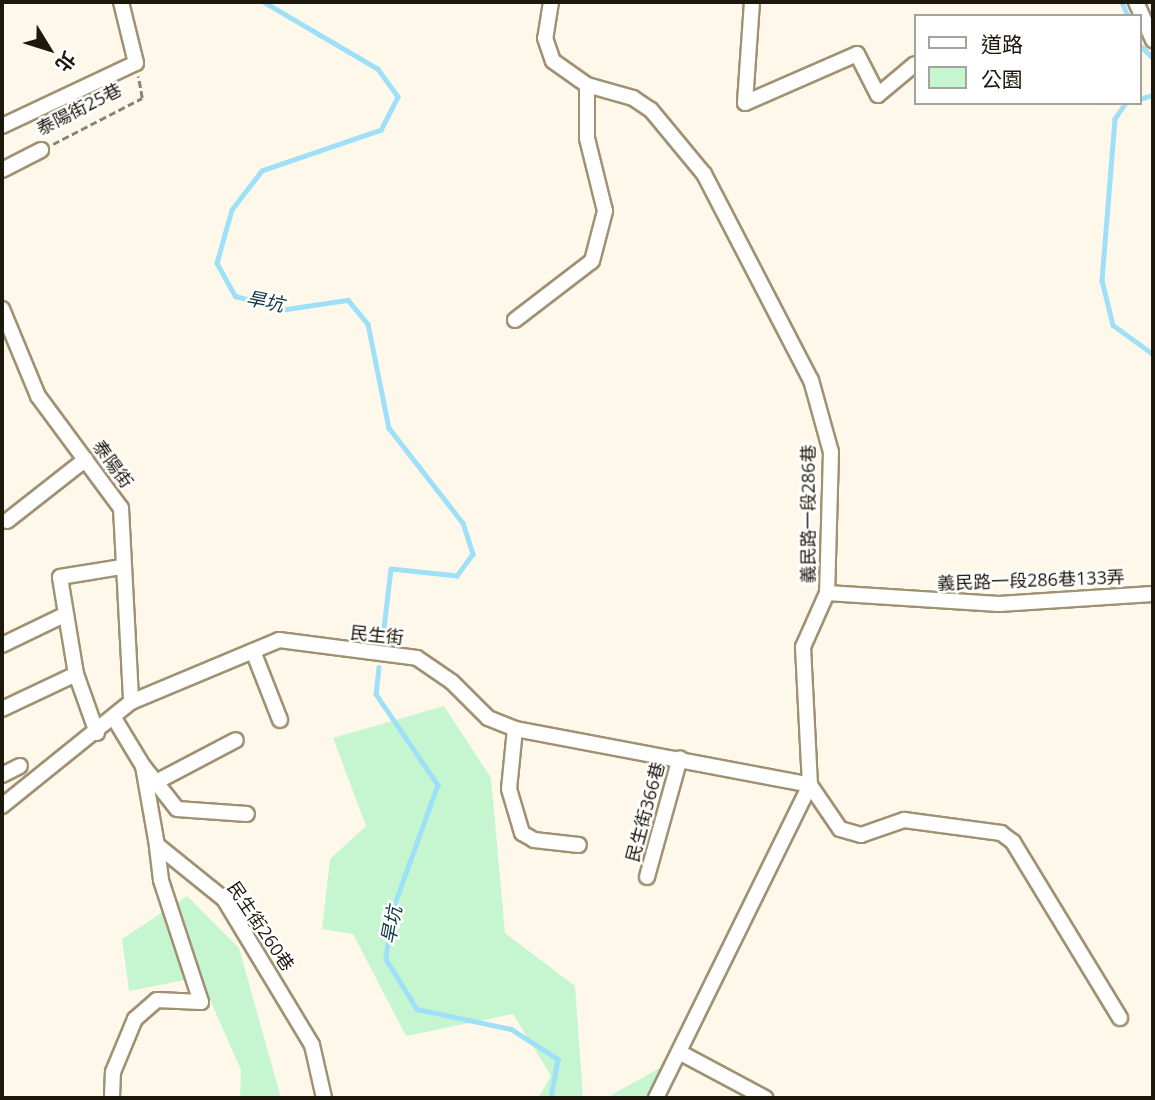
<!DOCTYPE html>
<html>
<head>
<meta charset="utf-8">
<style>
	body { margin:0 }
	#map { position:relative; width:1155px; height:1100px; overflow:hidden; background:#fef8eb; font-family:"Open Sans","Noto Sans TC",sans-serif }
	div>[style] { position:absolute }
	.green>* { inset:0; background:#c5f6d0 }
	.stream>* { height:4.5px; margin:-2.25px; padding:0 2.25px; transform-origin:2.25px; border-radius:2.25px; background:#9fe0f9 }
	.path>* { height:2.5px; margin-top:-1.25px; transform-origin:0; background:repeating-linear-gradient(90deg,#8a8478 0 7px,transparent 0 10.5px) }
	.roads { filter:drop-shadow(2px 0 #a09172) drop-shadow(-2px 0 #a09172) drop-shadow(0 2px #a09172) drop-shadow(0 -2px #a09172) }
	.minor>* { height:14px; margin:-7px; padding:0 7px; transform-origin:7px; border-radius:7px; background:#fff }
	span { translate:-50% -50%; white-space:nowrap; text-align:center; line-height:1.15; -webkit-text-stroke:5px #fff; paint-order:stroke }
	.street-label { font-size:18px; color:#1d180c }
	.water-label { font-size:19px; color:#0c3441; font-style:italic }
	.frame { position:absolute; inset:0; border:4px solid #1d180c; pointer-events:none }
	.legend { position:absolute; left:914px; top:14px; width:228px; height:91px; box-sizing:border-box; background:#fff; border:2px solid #a5a39e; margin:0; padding:9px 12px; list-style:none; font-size:21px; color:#1d180c }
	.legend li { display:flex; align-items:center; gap:14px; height:35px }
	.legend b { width:35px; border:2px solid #a5a39e }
	.north { position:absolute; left:14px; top:14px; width:70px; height:70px; -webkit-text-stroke:5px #fff; paint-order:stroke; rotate:128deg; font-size:19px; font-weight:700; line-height:28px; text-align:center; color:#1d180c }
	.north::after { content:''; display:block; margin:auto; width:24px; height:32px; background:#1d180c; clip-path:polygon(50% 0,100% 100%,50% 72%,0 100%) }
</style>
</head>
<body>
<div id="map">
	<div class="green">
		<div style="clip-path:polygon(444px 706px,491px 778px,505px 933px,575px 986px,583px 1098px,538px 1098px,551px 1076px,513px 1014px,406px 1036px,353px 934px,322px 929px,330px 859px,366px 826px,333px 738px)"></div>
		<div style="clip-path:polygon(187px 896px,239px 948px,281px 1098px,240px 1098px,241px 1070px,200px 977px,129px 991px,122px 939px)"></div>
		<div style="clip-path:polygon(660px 1068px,668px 1098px,606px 1098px)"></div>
	</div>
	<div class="stream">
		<div style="left:264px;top:2px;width:132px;rotate:30.4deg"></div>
		<div style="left:378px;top:69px;width:34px;rotate:54deg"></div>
		<div style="left:398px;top:97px;width:37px;rotate:117deg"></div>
		<div style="left:381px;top:130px;width:126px;rotate:161deg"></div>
		<div style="left:262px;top:171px;width:49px;rotate:127.6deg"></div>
		<div style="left:232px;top:210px;width:55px;rotate:105.8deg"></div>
		<div style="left:217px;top:263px;width:38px;rotate:61deg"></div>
		<div style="left:235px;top:296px;width:53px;rotate:14.3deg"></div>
		<div style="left:286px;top:309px;width:63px;rotate:-8.3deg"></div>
		<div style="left:348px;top:300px;width:31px;rotate:50deg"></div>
		<div style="left:368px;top:324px;width:106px;rotate:78.6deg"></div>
		<div style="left:389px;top:428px;width:120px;rotate:52.1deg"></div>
		<div style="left:463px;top:523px;width:33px;rotate:72deg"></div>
		<div style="left:473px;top:554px;width:27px;rotate:126deg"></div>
		<div style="left:457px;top:576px;width:66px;rotate:-173.9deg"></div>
		<div style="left:391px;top:569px;width:76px;rotate:96.8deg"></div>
		<div style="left:1122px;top:2px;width:15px;rotate:67deg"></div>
		<div style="left:1139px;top:44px;width:20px;rotate:45deg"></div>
		<div style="left:1139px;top:99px;width:15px;rotate:-16deg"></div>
		<div style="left:1126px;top:103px;width:19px;rotate:125deg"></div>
		<div style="left:1115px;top:119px;width:162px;rotate:94.6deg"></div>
		<div style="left:1102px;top:280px;width:46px;rotate:76.3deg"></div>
		<div style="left:1113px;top:325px;width:49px;rotate:35.9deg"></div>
		<div style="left:379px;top:667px;width:27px;rotate:96deg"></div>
		<div style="left:376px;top:694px;width:110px;rotate:55.7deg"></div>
		<div style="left:438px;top:785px;width:135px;rotate:109.9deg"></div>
		<div style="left:392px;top:912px;width:47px;rotate:97.3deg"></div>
		<div style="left:386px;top:959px;width:59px;rotate:58.2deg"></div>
		<div style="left:417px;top:1009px;width:96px;rotate:12deg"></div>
		<div style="left:511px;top:1029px;width:56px;rotate:32.6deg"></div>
		<div style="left:558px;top:1059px;width:40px;rotate:100deg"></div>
	</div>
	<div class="path">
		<div style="left:53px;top:144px;width:100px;rotate:-27.3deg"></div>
		<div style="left:142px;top:98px;width:22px;rotate:-100deg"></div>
	</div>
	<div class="roads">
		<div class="minor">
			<div style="left:551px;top:2px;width:36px;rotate:99deg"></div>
			<div style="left:545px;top:38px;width:24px;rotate:71deg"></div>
			<div style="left:553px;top:61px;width:42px;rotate:35.2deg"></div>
			<div style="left:587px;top:85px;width:48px;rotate:15.8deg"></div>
			<div style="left:633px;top:98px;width:22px;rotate:34deg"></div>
			<div style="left:651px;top:110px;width:83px;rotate:50.4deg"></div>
			<div style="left:704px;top:174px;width:232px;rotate:62.6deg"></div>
			<div style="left:811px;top:380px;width:75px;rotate:74.5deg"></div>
			<div style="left:831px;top:452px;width:141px;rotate:91.6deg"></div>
			<div style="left:827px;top:593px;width:59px;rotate:114deg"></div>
			<div style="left:803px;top:647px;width:138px;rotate:87.1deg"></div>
			<div style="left:810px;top:785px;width:349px;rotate:116.2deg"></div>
			<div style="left:752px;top:2px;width:101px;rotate:94deg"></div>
			<div style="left:745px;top:103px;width:122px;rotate:-23.6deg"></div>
			<div style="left:857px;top:54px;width:46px;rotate:62.9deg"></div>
			<div style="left:878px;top:95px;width:48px;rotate:-40deg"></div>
			<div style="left:1136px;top:2px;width:42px;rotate:65.9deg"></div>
			<div style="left:2px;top:126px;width:148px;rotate:-25.2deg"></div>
			<div style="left:136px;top:63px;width:63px;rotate:-103.8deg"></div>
			<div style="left:2px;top:170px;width:44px;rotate:-27.1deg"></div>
			<div style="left:2px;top:309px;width:94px;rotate:67.5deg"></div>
			<div style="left:38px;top:396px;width:139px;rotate:53.5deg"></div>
			<div style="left:121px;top:508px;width:194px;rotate:87deg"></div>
			<div style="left:515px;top:320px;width:97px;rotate:-37.5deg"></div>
			<div style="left:592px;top:261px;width:52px;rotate:-75.4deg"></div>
			<div style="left:605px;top:211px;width:75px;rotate:-103.9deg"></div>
			<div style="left:587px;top:138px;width:53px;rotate:-90deg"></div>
			<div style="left:7px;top:521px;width:100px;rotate:-38.1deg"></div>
			<div style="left:827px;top:593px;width:172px;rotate:3.7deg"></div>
			<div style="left:999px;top:604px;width:154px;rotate:-3.7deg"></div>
			<div style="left:2px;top:645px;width:69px;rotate:-25.8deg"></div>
			<div style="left:253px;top:651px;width:74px;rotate:68.6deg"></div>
			<div style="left:2px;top:709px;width:82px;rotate:-25.3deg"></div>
			<div style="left:114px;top:718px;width:56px;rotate:58.9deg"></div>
			<div style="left:143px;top:766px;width:80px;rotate:80deg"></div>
			<div style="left:157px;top:845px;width:86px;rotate:38.9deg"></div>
			<div style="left:224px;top:899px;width:170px;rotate:58.9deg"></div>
			<div style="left:312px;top:1045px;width:54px;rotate:77.2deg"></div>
			<div style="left:515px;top:729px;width:60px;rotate:95.7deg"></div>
			<div style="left:509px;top:789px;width:46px;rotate:73.5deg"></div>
			<div style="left:522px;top:833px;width:14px;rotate:30deg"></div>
			<div style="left:534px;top:840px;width:45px;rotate:6.3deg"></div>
			<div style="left:97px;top:733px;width:63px;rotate:-109.6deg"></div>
			<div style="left:76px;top:674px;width:98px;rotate:-99.4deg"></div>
			<div style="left:60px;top:577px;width:63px;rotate:-9.2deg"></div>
			<div style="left:144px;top:767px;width:53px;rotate:51.8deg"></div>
			<div style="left:177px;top:809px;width:70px;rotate:4.1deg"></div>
			<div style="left:2px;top:775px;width:20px;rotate:-27deg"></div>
			<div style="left:156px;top:782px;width:90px;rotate:-27.7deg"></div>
			<div style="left:2px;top:806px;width:166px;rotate:-38.9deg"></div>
			<div style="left:131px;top:702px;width:160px;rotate:-22.7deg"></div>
			<div style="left:279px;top:640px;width:139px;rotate:7.4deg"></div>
			<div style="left:417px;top:658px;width:42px;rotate:34.4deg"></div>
			<div style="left:452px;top:682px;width:51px;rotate:45deg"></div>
			<div style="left:488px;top:718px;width:29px;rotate:22deg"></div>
			<div style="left:515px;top:729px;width:300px;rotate:10.7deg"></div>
			<div style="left:810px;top:785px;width:53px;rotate:55.7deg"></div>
			<div style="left:840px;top:829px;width:22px;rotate:16deg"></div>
			<div style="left:861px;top:835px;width:46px;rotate:-19.2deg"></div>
			<div style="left:904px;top:820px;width:98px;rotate:7.6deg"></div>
			<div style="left:1001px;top:833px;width:15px;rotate:37deg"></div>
			<div style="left:1013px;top:842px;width:206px;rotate:58.7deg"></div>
			<div style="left:647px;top:877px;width:123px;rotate:-74.5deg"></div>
			<div style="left:679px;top:1052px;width:98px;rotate:28.1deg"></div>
			<div style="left:112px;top:1098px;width:26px;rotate:-88deg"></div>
			<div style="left:113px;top:1072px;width:57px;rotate:-67.5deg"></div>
			<div style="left:135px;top:1019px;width:29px;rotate:-41deg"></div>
			<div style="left:157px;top:1000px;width:44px;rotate:2.6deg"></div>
			<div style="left:201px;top:1002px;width:128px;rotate:-108.2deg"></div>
			<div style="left:161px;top:880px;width:35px;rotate:-97deg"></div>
		</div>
	</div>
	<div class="street-label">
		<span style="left:79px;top:109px;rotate:-27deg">泰陽街25巷</span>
		<span style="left:113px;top:464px;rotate:54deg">泰陽街</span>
		<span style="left:808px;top:514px;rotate:-90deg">義民路一段286巷</span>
		<span style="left:1031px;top:580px;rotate:-2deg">義民路一段286巷133弄</span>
		<span style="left:377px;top:635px;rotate:6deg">民生街</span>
		<span style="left:645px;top:812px;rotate:-75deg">民生街366巷</span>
		<span style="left:261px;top:926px;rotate:56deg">民生街260巷</span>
	</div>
	<div class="water-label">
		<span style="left:265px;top:302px;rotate:11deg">旱坑</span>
		<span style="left:392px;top:925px;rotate:-79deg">旱坑</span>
	</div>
	<div class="frame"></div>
	<ul class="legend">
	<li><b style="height:9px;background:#fff"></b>道路</li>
	<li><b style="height:19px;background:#c5f6d0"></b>公園</li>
	</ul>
	<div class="north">北</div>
</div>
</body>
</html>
